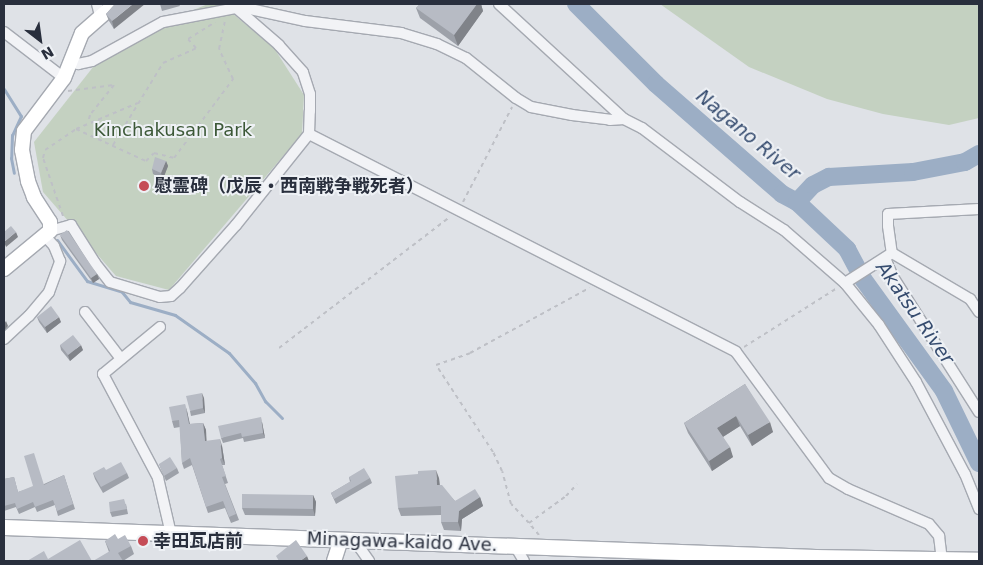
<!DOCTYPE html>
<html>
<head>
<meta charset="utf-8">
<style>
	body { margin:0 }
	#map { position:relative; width:983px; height:565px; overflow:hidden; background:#dfe2e7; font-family:"DejaVu Sans","Noto Sans JP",sans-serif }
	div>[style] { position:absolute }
	.green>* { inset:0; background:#c4d1c1 }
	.stream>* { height:3px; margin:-1.5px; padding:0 1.5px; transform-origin:1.5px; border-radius:1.5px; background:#9caec5 }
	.river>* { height:18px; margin:-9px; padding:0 9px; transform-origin:9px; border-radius:9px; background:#9caec5 }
	.path>* { height:2px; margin-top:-1px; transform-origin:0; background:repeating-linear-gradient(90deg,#bec0c6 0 4px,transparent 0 8px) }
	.roads { filter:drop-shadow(1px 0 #a5a9b1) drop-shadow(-1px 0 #a5a9b1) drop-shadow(0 1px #a5a9b1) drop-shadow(0 -1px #a5a9b1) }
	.street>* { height:10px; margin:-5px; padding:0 5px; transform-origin:5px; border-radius:5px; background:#f2f3f6 }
	.secondary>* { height:14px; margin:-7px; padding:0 7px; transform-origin:7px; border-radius:7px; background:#fff }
	.primary>* { height:15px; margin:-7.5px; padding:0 7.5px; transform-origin:7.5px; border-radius:7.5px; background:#fff }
	.wall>* { inset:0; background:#9da1a9 }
	.shaded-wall>* { inset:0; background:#808389 }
	.building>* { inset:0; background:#b7bbc4 }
	.dots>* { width:14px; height:14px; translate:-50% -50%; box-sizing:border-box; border:2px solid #eef1f5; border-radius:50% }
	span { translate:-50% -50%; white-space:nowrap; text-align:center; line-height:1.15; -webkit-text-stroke:4px #eef1f5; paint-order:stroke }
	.park-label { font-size:18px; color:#3c5837 }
	.poi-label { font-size:18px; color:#292f3d; font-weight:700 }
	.left { translate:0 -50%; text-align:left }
	.street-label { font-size:18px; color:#292f3d }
	.water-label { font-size:19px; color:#364c6f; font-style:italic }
	.frame { position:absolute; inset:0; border:5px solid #292f3d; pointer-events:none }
	.north { position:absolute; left:15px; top:15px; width:50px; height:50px; -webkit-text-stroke:4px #eef1f5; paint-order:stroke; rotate:150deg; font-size:14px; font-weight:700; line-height:20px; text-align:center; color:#292f3d }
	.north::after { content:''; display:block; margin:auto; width:18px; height:22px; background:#292f3d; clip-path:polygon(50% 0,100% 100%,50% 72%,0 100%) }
</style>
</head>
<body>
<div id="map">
	<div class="green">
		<div style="clip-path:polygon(208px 4px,221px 4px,274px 48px,304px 95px,302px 134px,169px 290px,116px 276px,43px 192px,34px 142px,112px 43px)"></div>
		<div style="clip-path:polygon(660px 4px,979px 4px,979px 118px,949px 125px,883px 114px,827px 99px,749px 67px)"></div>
	</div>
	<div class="stream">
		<div style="left:4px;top:89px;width:32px;rotate:58deg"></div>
		<div style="left:21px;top:116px;width:21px;rotate:115deg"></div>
		<div style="left:12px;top:135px;width:23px;rotate:92deg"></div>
		<div style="left:11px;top:158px;width:15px;rotate:79deg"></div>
		<div style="left:57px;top:240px;width:51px;rotate:53.8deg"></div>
		<div style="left:87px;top:281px;width:37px;rotate:17deg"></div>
		<div style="left:122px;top:292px;width:13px;rotate:51deg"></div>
		<div style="left:130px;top:302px;width:47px;rotate:16.1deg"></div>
		<div style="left:175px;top:315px;width:66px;rotate:35.1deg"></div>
		<div style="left:229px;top:353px;width:40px;rotate:49deg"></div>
		<div style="left:255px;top:383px;width:21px;rotate:61deg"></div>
		<div style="left:265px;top:401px;width:24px;rotate:45deg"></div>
	</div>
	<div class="river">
		<div style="left:576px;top:4px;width:113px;rotate:45deg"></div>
		<div style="left:656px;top:84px;width:167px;rotate:41.1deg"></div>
		<div style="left:782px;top:194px;width:17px;rotate:28deg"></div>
		<div style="left:797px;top:202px;width:69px;rotate:43.2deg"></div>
		<div style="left:847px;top:249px;width:34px;rotate:62deg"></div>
		<div style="left:863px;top:279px;width:138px;rotate:54.1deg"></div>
		<div style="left:944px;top:391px;width:80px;rotate:64.1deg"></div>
		<div style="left:797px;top:202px;width:23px;rotate:-47deg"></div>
		<div style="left:813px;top:185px;width:18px;rotate:-27deg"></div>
		<div style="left:829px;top:177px;width:84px;rotate:-3.4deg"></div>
		<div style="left:913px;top:172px;width:53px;rotate:-10.9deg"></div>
		<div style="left:965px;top:162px;width:16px;rotate:-30deg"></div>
	</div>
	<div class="path">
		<div style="left:68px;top:91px;width:46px;rotate:-7.4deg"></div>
		<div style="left:114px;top:85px;width:38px;rotate:129deg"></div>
		<div style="left:90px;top:115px;width:8px;rotate:104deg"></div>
		<div style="left:76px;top:129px;width:77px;rotate:24.6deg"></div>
		<div style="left:146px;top:161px;width:11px;rotate:-45deg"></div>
		<div style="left:154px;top:153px;width:21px;rotate:14deg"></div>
		<div style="left:174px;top:158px;width:99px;rotate:-53.2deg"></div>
		<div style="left:233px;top:79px;width:33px;rotate:-115deg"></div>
		<div style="left:219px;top:49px;width:29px;rotate:-78deg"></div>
		<div style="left:113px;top:145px;width:96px;rotate:-58.6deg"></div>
		<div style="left:163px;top:63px;width:36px;rotate:-24deg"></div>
		<div style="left:196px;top:48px;width:12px;rotate:-132deg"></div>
		<div style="left:188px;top:39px;width:32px;rotate:-32deg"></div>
		<div style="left:463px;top:202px;width:107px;rotate:-62.7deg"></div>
		<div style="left:63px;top:216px;width:61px;rotate:-109deg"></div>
		<div style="left:43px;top:158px;width:8px;rotate:-76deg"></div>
		<div style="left:45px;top:150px;width:37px;rotate:-34deg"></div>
		<div style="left:76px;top:129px;width:67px;rotate:-22.8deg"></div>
		<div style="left:744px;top:347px;width:110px;rotate:-32.4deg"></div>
		<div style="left:279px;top:348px;width:215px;rotate:-37.5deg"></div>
		<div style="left:529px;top:523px;width:26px;rotate:-133deg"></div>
		<div style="left:511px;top:504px;width:34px;rotate:-105deg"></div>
		<div style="left:502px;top:471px;width:21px;rotate:-115deg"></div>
		<div style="left:493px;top:452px;width:104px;rotate:-123.2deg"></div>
		<div style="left:436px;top:365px;width:36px;rotate:-19deg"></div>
		<div style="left:470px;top:353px;width:136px;rotate:-28.6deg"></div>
		<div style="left:539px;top:535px;width:16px;rotate:-130deg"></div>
		<div style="left:529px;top:523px;width:46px;rotate:-36.1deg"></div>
		<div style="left:566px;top:496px;width:16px;rotate:-47deg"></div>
	</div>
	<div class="roads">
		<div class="street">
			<div style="left:97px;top:4px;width:11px;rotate:75deg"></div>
			<div style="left:499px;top:4px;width:170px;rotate:42.6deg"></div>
			<div style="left:624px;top:119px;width:20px;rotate:27deg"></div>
			<div style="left:642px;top:128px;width:123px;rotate:37.1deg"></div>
			<div style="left:740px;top:202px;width:52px;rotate:32.5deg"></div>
			<div style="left:784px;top:230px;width:81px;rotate:41deg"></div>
			<div style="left:845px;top:283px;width:54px;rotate:51deg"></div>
			<div style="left:879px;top:325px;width:68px;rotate:57deg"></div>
			<div style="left:916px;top:382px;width:104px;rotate:62deg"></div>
			<div style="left:965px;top:474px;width:38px;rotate:68deg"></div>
			<div style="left:4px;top:32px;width:76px;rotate:37.5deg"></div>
			<div style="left:71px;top:61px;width:8px;rotate:23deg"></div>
			<div style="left:78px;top:64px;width:14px;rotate:-12deg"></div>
			<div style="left:92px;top:61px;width:81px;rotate:-28.8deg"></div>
			<div style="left:163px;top:22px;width:79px;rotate:-10.9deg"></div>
			<div style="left:241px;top:7px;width:66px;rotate:12.3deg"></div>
			<div style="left:305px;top:21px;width:97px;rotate:7.1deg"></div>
			<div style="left:401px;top:33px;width:38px;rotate:17deg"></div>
			<div style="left:437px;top:44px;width:32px;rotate:26deg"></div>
			<div style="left:466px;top:58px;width:64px;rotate:38.7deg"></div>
			<div style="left:516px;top:98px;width:17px;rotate:31deg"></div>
			<div style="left:531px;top:107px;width:42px;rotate:11deg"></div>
			<div style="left:572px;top:115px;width:38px;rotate:7deg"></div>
			<div style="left:610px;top:120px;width:14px;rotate:-4deg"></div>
			<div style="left:309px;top:134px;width:479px;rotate:27deg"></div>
			<div style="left:736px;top:352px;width:157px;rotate:53.6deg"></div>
			<div style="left:829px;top:478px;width:22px;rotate:30deg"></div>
			<div style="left:848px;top:489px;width:88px;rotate:23.4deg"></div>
			<div style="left:929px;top:524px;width:16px;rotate:50deg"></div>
			<div style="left:939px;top:536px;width:25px;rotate:83deg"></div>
			<div style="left:979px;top:209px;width:91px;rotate:176.9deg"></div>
			<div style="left:888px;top:214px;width:12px;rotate:90deg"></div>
			<div style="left:888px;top:226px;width:27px;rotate:82deg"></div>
			<div style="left:892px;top:253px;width:91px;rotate:30.5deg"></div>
			<div style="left:970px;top:299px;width:16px;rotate:55deg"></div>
			<div style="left:50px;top:231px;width:22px;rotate:-16deg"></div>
			<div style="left:71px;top:225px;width:45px;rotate:57.7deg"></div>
			<div style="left:95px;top:263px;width:24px;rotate:52deg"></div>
			<div style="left:110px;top:282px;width:52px;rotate:16.7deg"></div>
			<div style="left:160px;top:297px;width:11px;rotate:-5deg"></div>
			<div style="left:171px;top:296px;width:12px;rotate:-42deg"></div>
			<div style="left:180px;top:288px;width:84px;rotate:-48.4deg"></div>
			<div style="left:236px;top:225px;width:117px;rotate:-51.3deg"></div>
			<div style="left:309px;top:134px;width:23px;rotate:-88deg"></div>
			<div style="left:310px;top:111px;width:17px;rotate:-90deg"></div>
			<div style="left:310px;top:94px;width:23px;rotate:-108deg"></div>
			<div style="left:303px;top:72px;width:36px;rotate:-132deg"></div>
			<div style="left:279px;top:45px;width:60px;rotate:-139.1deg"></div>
			<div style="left:885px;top:258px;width:21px;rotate:67deg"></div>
			<div style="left:893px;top:277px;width:160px;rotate:57.5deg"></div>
			<div style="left:845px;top:283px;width:52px;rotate:-32.5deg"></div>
			<div style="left:85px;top:312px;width:59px;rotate:52.5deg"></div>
			<div style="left:160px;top:327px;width:74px;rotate:140.5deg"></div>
			<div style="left:103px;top:374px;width:118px;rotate:62.1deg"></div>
			<div style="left:158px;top:478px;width:57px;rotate:76.9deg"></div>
			<div style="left:4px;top:339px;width:34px;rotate:-43deg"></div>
			<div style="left:29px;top:316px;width:31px;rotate:-50deg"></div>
			<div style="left:49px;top:292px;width:33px;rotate:-70deg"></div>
			<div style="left:60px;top:261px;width:16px;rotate:-112deg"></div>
			<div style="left:54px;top:246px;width:12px;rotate:-132deg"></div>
			<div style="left:361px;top:541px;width:7px;rotate:98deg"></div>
			<div style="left:360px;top:548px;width:16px;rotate:55deg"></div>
			<div style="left:515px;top:546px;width:17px;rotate:59deg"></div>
		</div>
		<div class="secondary">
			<div style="left:4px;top:269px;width:60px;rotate:-39.6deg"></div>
			<div style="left:50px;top:231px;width:9px;rotate:-90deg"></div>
			<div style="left:50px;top:222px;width:30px;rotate:-123deg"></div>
			<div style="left:34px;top:197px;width:17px;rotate:-111deg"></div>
			<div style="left:28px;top:181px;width:32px;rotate:-101deg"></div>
			<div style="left:22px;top:150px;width:19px;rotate:-84deg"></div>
			<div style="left:24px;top:131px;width:66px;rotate:-53deg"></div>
			<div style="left:64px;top:78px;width:48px;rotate:-68.2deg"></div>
			<div style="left:82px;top:33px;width:44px;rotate:-41.3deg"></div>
			<div style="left:334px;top:561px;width:22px;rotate:-72deg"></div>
		</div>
		<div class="primary">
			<div style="left:4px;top:527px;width:812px;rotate:2.12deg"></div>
			<div style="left:815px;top:557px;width:164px;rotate:1deg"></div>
		</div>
	</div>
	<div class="wall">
		<div style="clip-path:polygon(115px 4px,114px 29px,109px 21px,106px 14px)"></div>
		<div style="clip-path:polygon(160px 4px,179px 4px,180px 6px,162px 11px)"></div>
		<div style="clip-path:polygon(420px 4px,481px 4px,483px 11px,458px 46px,420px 18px,416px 8px)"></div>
		<div style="clip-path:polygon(166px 161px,168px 166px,163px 179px,153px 174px,152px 169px)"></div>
		<div style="clip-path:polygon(60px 235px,97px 274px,99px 279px,93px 283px,62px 240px)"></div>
		<div style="clip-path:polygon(37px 317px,61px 322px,47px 333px,39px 322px)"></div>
		<div style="clip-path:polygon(60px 345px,83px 350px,70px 361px,61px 350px)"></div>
		<div style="clip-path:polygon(745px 384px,773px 432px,752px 446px,740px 426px,723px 437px,733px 457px,712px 471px,688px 433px,684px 423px)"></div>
		<div style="clip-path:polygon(204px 398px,205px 413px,191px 416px,190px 411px)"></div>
		<div style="clip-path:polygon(187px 411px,190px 424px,203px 423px,206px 430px,206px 441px,222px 446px,225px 465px,222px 465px,228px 483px,225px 484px,239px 520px,231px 523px,225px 508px,208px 513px,192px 465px,184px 469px,182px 463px,180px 427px,174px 428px,172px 421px)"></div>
		<div style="clip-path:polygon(262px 422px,265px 438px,244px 442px,243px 438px,223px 443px,221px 438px)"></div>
		<div style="clip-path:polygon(159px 464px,177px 468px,179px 473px,166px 481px)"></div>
		<div style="clip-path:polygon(106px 470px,127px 473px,129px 478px,103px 493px,95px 479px,93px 473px)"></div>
		<div style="clip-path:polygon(64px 475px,75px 509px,58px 516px,55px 505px,37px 512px,35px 507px,19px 514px,16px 507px,4px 511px,4px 479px,14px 477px,18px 492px,44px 484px)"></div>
		<div style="clip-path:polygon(349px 477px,370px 478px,372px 483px,336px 504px,331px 493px,350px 482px)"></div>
		<div style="clip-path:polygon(439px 478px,440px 485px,455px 501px,480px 497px,483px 506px,462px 519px,461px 531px,444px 530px,441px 522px,441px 515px,401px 516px,398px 508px)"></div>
		<div style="clip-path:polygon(313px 495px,316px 502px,315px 516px,245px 515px,242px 508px)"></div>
		<div style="clip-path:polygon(126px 504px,128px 514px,112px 517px,110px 512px)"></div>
		<div style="clip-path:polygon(118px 539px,131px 546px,134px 554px,123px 561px,109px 552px,105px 541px)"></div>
	</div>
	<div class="shaded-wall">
		<div style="clip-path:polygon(133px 4px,145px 4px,114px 29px,112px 21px)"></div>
		<div style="clip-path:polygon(477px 4px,481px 4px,483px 11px,458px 46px,454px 35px)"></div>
		<div style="clip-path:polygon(166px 161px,168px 166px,163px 179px,161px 173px)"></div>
		<div style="clip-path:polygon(16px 232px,18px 237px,6px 247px,4px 242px)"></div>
		<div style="clip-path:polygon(97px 274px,99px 279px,93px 283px,91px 278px)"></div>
		<div style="clip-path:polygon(59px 317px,61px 322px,47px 333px,45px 327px)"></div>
		<div style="clip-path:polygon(6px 321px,8px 326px,4px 331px,4px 324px)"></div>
		<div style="clip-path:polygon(81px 345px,83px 350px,70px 361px,68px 355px)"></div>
		<div style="clip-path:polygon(202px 393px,204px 398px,205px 413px,203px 408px)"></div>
		<div style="clip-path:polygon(185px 404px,187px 411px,191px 431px,189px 424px)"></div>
		<div style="clip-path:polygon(736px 416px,740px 426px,721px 438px,717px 428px)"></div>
		<div style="clip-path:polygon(261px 417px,262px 422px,265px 438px,263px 433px)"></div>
		<div style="clip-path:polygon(770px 422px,773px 432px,752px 446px,748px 435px)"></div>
		<div style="clip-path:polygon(203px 423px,206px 430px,207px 448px,205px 441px)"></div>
		<div style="clip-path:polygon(220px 439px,222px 446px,225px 465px,222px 458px)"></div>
		<div style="clip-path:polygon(730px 447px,733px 457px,712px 471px,709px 461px)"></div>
		<div style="clip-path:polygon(436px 470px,439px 478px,440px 493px,437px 485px)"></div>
		<div style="clip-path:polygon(313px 495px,316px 502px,315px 516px,313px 509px)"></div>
		<div style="clip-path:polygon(480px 497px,483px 506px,462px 519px,461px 531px,458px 522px,459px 511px)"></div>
		<div style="clip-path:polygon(307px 556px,309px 561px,300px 561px)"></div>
	</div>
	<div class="building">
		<div style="clip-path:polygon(115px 4px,133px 4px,112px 21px,106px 14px)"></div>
		<div style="clip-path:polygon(420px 4px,477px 4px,454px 35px,416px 8px)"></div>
		<div style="clip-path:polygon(155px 157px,166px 161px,161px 173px,152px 169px)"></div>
		<div style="clip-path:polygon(11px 226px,16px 232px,4px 242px,4px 232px)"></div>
		<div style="clip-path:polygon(67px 230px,97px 274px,91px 278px,60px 235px)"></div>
		<div style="clip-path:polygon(51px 306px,59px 317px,45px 327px,37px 317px)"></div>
		<div style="clip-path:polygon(73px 335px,81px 345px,68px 355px,60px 345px)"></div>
		<div style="clip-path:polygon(745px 384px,770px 422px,748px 435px,736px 416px,717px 428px,730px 447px,709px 461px,684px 423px)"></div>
		<div style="clip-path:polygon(202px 393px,203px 408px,190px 411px,186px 396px)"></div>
		<div style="clip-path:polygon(185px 404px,189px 424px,203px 423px,205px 441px,220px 439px,222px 458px,220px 459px,226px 476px,222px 477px,236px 514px,229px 517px,223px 501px,206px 507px,190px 458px,182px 463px,179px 420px,172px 421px,169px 407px)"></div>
		<div style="clip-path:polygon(261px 417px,263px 433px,242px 437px,241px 433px,221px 438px,218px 426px)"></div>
		<div style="clip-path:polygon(34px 453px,44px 485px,64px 475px,73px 504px,57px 511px,53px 500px,35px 507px,33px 502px,17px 509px,15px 503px,4px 506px,4px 479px,14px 477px,18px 492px,33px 486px,24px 456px)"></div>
		<div style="clip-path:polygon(170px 457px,177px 468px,164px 476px,159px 464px)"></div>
		<div style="clip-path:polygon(121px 462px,127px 473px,101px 487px,93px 473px,104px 467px,106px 470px)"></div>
		<div style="clip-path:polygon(364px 468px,370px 478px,334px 499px,331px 493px,351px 481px,349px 477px)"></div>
		<div style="clip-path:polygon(436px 470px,437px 485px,442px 485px,455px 501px,475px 489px,480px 497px,459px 511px,458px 522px,441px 522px,441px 506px,398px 508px,395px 476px,418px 474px,418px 471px)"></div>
		<div style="clip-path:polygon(242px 494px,313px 495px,313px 509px,242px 508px)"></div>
		<div style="clip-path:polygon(124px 499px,127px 509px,110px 512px,109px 502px)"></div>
		<div style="clip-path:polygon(115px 534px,118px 539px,125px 535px,131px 546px,118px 553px,123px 561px,93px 561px,110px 551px,105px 541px)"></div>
		<div style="clip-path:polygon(80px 540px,92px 561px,27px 561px,44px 551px,48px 559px)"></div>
		<div style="clip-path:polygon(296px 540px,307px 556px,300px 561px,279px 561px,276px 556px)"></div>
	</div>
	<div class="dots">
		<div style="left:144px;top:186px;background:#c54c57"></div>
		<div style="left:143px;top:541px;background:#c54c57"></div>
	</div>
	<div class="park-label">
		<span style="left:173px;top:130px">Kinchakusan Park</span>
	</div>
	<div class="poi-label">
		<span class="left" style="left:154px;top:186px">慰霊碑（戊辰・西南戦争戦死者）</span>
		<span class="left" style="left:153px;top:541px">幸田瓦店前</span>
	</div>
	<div class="street-label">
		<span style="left:402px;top:542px;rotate:2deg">Minagawa-kaido Ave.</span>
	</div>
	<div class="water-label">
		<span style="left:748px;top:135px;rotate:40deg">Nagano River</span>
		<span style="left:915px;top:313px;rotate:55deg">Akatsu River</span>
	</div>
	<div class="frame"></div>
	<div class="north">N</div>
</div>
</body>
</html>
